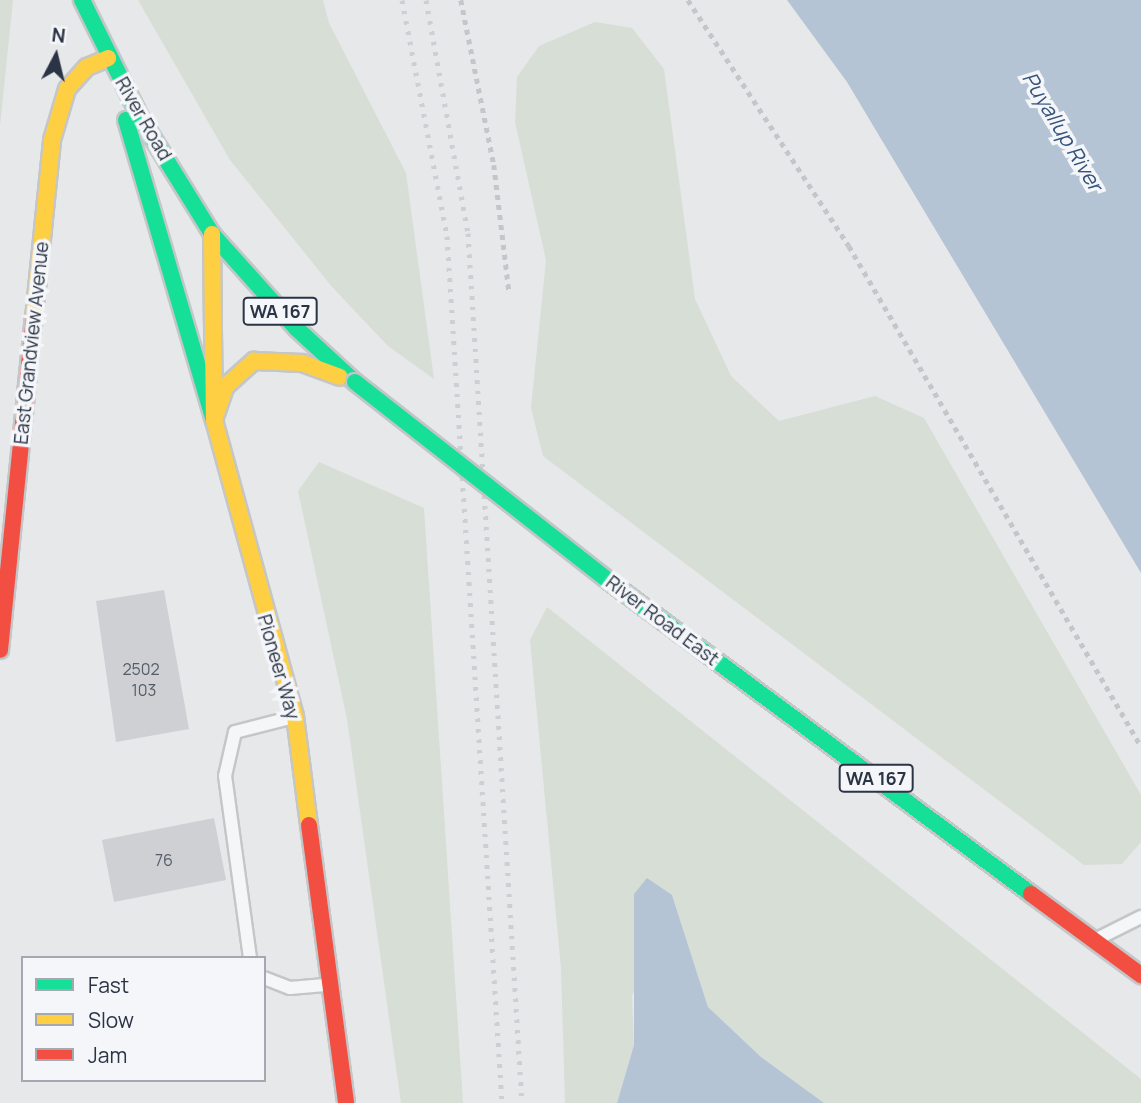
<!DOCTYPE html>
<html>
<head>
<meta charset="utf-8">
<style>
	body { margin:0 }
	#map { position:relative; width:1141px; height:1103px; overflow:hidden; background:#e6e8ea; font-family:Manrope,sans-serif }
	div>[style] { position:absolute }
	.green>* { inset:0; background:#d6ded6 }
	.water>* { inset:0; background:#b4c4d5 }
	.building>* { inset:0; background:#ced0d3 }
	.path>* { height:4.5px; margin-top:-2.25px; transform-origin:0; background:repeating-linear-gradient(90deg,#c5c6ca 0 5px,transparent 0 10px) }
	.roads { filter:drop-shadow(2px 0 #c4c6c8) drop-shadow(-2px 0 #c4c6c8) drop-shadow(0 2px #c4c6c8) drop-shadow(0 -2px #c4c6c8) }
	.lane>* { height:12px; margin:-6px; padding:0 6px; transform-origin:6px; border-radius:6px; background:#f5f6f7 }
	.fast>* { height:16px; margin:-8px; padding:0 8px; transform-origin:8px; border-radius:8px; background:#16e098 }
	.slow>* { height:16px; margin:-8px; padding:0 8px; transform-origin:8px; border-radius:8px; background:#ffcf43 }
	.jam>* { height:16px; margin:-8px; padding:0 8px; transform-origin:8px; border-radius:8px; background:#f24e42 }
	.rail>* { height:5px; margin-top:-2.5px; transform-origin:0; background:repeating-linear-gradient(90deg,#cecfd2 0 3.5px,transparent 0 10.5px) }
	.bridges { filter:drop-shadow(2px 0 #c2c5c8) drop-shadow(-2px 0 #c2c5c8) drop-shadow(0 2px #c2c5c8) drop-shadow(0 -2px #c2c5c8) }
	.fast-bridge>* { height:16px; margin:-8px; padding:0 8px; transform-origin:8px; border-radius:8px; background:#16e098 }
	span { translate:-50% -50%; white-space:nowrap; text-align:center; line-height:1.15; -webkit-text-stroke:7px #f4f6f9; paint-order:stroke }
	.number-label { font-size:16px; color:#545c69 }
	.number-label span { -webkit-text-stroke-width:0 }
	.shield-label span { padding:2px 5px; background:#f4f6f9; border:2px solid; border-radius:5px; -webkit-text-stroke-width:0 }
	.shield-label { font-size:18px; color:#2b3445; font-weight:700 }
	.street-label { font-size:19px; color:#2b3445 }
	.water-label { font-size:21px; color:#34527a; font-style:italic }
	.legend { position:absolute; left:21px; top:956px; width:245px; height:126px; box-sizing:border-box; background:#f4f6f9; border:2px solid #a4a8b1; margin:0; padding:9px 12px; list-style:none; font-size:21px; color:#2b3445 }
	.legend li { display:flex; align-items:center; gap:14px; height:35px }
	.legend b { width:35px; border:2px solid #a4a8b1 }
	.north { position:absolute; left:21px; top:21px; width:70px; height:70px; -webkit-text-stroke:5px #f4f6f9; paint-order:stroke; rotate:7deg; font-size:19px; font-weight:700; line-height:28px; text-align:center; color:#2b3445 }
	.north::after { content:''; display:block; margin:auto; width:24px; height:32px; background:#2b3445; clip-path:polygon(50% 0,100% 100%,50% 72%,0 100%) }
</style>
</head>
<body>
<div id="map">
	<div class="green">
		<div style="clip-path:polygon(0 0,13px 0,0 126px)"></div>
		<div style="clip-path:polygon(138px 0,323px 0,329px 23px,406px 173px,434px 379px,388px 346px,333px 288px,230px 160px)"></div>
		<div style="clip-path:polygon(595px 22px,632px 28px,664px 69px,695px 299px,731px 376px,779px 421px,875px 396px,924px 418px,1141px 795px,1141px 842px,1122px 864px,1084px 865px,543px 456px,531px 408px,546px 260px,515px 122px,517px 77px,539px 46px)"></div>
		<div style="clip-path:polygon(319px 462px,424px 508px,463px 1103px,401px 1103px,347px 719px,298px 491px)"></div>
		<div style="clip-path:polygon(547px 607px,1141px 1079px,1141px 1103px,824px 1103px,761px 1057px,708px 1007px,672px 895px,632px 996px,634px 1045px,617px 1103px,565px 1103px,561px 968px,530px 640px)"></div>
	</div>
	<div class="water">
		<div style="clip-path:polygon(787px 0,1141px 0,1141px 573px,847px 82px)"></div>
		<div style="clip-path:polygon(647px 878px,672px 895px,708px 1007px,761px 1057px,824px 1103px,617px 1103px,634px 1045px,634px 894px)"></div>
	</div>
	<div class="building">
		<div style="clip-path:polygon(164px 590px,189px 729px,116px 742px,96px 601px)"></div>
		<div style="clip-path:polygon(214px 818px,226px 880px,114px 902px,102px 840px)"></div>
	</div>
	<div class="path">
		<div style="left:461px;top:0;width:168px;rotate:78.7deg"></div>
		<div style="left:494px;top:165px;width:126px;rotate:83.2deg"></div>
		<div style="left:688px;top:0;width:294px;rotate:56.8deg"></div>
		<div style="left:849px;top:246px;width:579px;rotate:59.72deg"></div>
	</div>
	<div class="roads">
		<div class="lane">
			<div style="left:1101px;top:937px;width:45px;rotate:-26.6deg"></div>
			<div style="left:250px;top:958px;width:184px;rotate:-97.8deg"></div>
			<div style="left:225px;top:776px;width:45px;rotate:-77.2deg"></div>
			<div style="left:235px;top:732px;width:61px;rotate:-14.3deg"></div>
			<div style="left:264px;top:978px;width:28px;rotate:21deg"></div>
			<div style="left:290px;top:988px;width:38px;rotate:-5deg"></div>
		</div>
		<div class="fast">
			<div style="left:82px;top:0;width:133px;rotate:63.6deg"></div>
			<div style="left:141px;top:119px;width:135px;rotate:58.3deg"></div>
			<div style="left:212px;top:234px;width:126px;rotate:48.2deg"></div>
			<div style="left:296px;top:328px;width:80px;rotate:42.5deg"></div>
			<div style="left:126px;top:120px;width:313px;rotate:73.7deg"></div>
			<div style="left:610px;top:582px;width:524px;rotate:36.54deg"></div>
		</div>
		<div class="slow">
			<div style="left:212px;top:234px;width:186px;rotate:89.4deg"></div>
			<div style="left:214px;top:420px;width:307px;rotate:74.7deg"></div>
			<div style="left:295px;top:716px;width:110px;rotate:82.7deg"></div>
			<div style="left:34px;top:318px;width:179px;rotate:-84.2deg"></div>
			<div style="left:52px;top:140px;width:53px;rotate:-73.6deg"></div>
			<div style="left:67px;top:89px;width:30px;rotate:-48deg"></div>
			<div style="left:87px;top:67px;width:23px;rotate:-23deg"></div>
			<div style="left:214px;top:420px;width:36px;rotate:-71deg"></div>
			<div style="left:226px;top:386px;width:38px;rotate:-42deg"></div>
			<div style="left:254px;top:361px;width:48px;rotate:2.4deg"></div>
			<div style="left:302px;top:363px;width:40px;rotate:20.2deg"></div>
		</div>
		<div class="jam">
			<div style="left:0;top:650px;width:334px;rotate:-84.2deg"></div>
			<div style="left:309px;top:825px;width:280px;rotate:82.4deg"></div>
			<div style="left:1031px;top:894px;width:137px;rotate:36.4deg"></div>
		</div>
	</div>
	<div class="rail">
		<div style="left:402px;top:0;width:240px;rotate:79.2deg"></div>
		<div style="left:447px;top:236px;width:869px;rotate:86.37deg"></div>
		<div style="left:426px;top:0;width:237px;rotate:79.8deg"></div>
		<div style="left:468px;top:233px;width:872px;rotate:86.45deg"></div>
	</div>
	<div class="bridges">
		<div class="fast-bridge">
			<div style="left:355px;top:382px;width:324px;rotate:38.1deg"></div>
		</div>
	</div>
	<div class="number-label">
		<span style="left:141px;top:669px">2502</span>
		<span style="left:144px;top:690px">103</span>
		<span style="left:164px;top:860px">76</span>
	</div>
	<div class="shield-label">
		<span style="left:280px;top:311px">WA 167</span>
		<span style="left:876px;top:778px">WA 167</span>
	</div>
	<div class="street-label">
		<span style="left:143px;top:119px;rotate:60deg">River Road</span>
		<span style="left:32px;top:343px;rotate:-84deg">East Grandview Avenue</span>
		<span style="left:662px;top:621px;rotate:37deg">River Road East</span>
		<span style="left:278px;top:667px;rotate:74deg">Pioneer Way</span>
	</div>
	<div class="water-label">
		<span style="left:1063px;top:131px;rotate:59deg">Puyallup River</span>
	</div>
	<ul class="legend">
	<li><b style="height:9px;background:#16e098"></b>Fast</li>
	<li><b style="height:9px;background:#ffcf43"></b>Slow</li>
	<li><b style="height:9px;background:#f24e42"></b>Jam</li>
	</ul>
	<div class="north">N</div>
</div>
</body>
</html>
